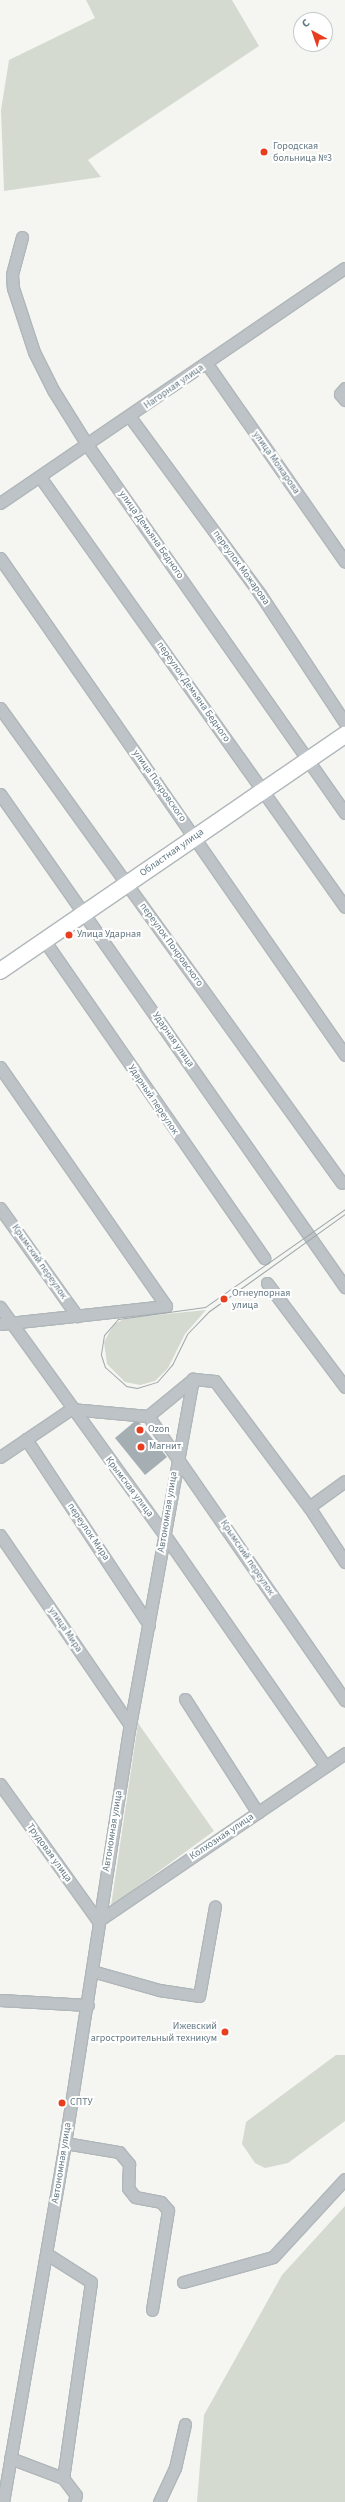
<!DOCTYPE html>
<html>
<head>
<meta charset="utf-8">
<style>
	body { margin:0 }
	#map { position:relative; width:345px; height:2502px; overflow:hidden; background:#f5f5f1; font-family:"Source Sans 3",sans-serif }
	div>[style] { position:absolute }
	.green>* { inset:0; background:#d5dad0 }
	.building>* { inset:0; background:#a5afb3 }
	.roads { filter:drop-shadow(1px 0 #b0b7ba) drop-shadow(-1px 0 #b0b7ba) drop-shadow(0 1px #b0b7ba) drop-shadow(0 -1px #b0b7ba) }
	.minor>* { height:11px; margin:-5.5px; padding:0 5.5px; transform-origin:5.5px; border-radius:5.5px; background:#bdc3c6 }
	.secondary>* { height:16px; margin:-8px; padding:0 8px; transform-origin:8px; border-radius:8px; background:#fff }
	.tram>* { height:1px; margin:-0.5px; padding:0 0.5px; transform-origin:0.5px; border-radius:0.5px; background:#9ea7ab }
	.dots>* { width:11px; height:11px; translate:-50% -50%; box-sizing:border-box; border:2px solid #fff; border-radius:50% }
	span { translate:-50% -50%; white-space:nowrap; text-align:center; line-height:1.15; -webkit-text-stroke:4px #fff; paint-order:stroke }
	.poi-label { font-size:10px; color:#637883 }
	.left { translate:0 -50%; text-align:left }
	.right { translate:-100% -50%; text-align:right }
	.street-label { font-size:10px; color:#637883 }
	.north { position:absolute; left:293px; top:12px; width:40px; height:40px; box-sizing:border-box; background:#fff; border:1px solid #c1c9cd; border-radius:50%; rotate:320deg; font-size:11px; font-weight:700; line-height:16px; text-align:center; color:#637883 }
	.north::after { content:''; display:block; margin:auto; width:14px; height:18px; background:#e83d1e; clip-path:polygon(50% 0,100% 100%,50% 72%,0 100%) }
</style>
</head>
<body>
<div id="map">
	<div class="green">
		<div style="clip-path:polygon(86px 0,232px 0,259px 46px,88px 160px,101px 177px,4px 191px,1px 110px,9px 60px,95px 18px)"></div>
		<div style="clip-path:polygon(206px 1310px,185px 1334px,168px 1368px,155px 1381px,140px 1385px,125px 1382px,107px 1364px,104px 1342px,114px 1324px,126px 1318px)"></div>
		<div style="clip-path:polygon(138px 1723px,214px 1831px,111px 1906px)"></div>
		<div style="clip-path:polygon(336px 2055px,345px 2055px,345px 2121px,288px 2163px,265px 2168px,255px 2163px,242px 2144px,246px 2122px)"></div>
		<div style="clip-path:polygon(345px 2206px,345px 2502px,197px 2502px,204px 2415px,282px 2275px)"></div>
	</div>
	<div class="building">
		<div style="clip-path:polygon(134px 1422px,139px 1422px,167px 1457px,145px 1475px,115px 1438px)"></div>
	</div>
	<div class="roads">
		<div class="minor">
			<div style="left:22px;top:237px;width:39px;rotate:105deg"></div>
			<div style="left:12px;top:275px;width:13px;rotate:86deg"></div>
			<div style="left:13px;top:288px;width:67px;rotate:71.8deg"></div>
			<div style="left:34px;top:352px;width:42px;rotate:63.4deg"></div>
			<div style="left:53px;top:390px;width:66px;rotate:58deg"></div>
			<div style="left:88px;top:446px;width:448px;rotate:55deg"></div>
			<div style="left:207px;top:364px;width:241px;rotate:55.1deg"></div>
			<div style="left:345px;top:388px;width:8px;rotate:130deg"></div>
			<div style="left:340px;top:394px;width:8px;rotate:50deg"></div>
			<div style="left:130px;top:417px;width:220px;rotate:53.7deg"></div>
			<div style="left:260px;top:594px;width:154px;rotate:56.6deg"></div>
			<div style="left:40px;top:477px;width:527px;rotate:54.65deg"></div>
			<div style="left:0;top:503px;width:417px;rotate:-34.3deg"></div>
			<div style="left:0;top:558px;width:605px;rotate:55.23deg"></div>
			<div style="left:0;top:708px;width:585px;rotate:54.25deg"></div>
			<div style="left:0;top:794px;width:602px;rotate:55.02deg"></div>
			<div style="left:44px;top:940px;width:387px;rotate:55.3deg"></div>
			<div style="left:0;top:1067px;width:291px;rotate:55.2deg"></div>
			<div style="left:166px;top:1306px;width:167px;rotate:173.8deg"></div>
			<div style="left:0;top:1208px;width:133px;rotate:54.5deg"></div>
			<div style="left:267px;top:1283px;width:130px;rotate:53.1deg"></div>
			<div style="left:0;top:1307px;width:280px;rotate:54.2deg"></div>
			<div style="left:164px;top:1534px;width:282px;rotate:55.2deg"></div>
			<div style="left:193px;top:1379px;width:22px;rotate:5deg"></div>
			<div style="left:215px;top:1381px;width:157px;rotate:53.3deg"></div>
			<div style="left:309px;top:1507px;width:66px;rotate:56.8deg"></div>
			<div style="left:148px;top:1416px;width:346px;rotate:55.3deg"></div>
			<div style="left:26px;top:1439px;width:223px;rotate:56.5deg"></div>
			<div style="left:0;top:1457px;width:86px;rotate:-34.1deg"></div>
			<div style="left:71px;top:1409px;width:77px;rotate:5.2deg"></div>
			<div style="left:148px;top:1416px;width:58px;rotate:-39.4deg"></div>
			<div style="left:309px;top:1507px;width:44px;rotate:-35.8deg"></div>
			<div style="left:0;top:1535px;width:230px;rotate:55.6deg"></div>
			<div style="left:185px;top:1699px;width:135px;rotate:57.4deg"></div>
			<div style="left:0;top:1784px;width:168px;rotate:54.4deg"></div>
			<div style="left:98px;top:1921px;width:299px;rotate:-34.2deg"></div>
			<div style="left:92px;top:1971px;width:70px;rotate:15.8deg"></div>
			<div style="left:159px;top:1990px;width:40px;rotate:8.5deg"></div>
			<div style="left:199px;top:1996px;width:91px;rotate:-79.9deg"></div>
			<div style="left:0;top:2000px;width:88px;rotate:3.3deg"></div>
			<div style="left:65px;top:2143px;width:55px;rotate:9.5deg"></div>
			<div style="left:119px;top:2152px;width:16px;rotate:50deg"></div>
			<div style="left:129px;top:2164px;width:24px;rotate:92deg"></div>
			<div style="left:128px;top:2188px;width:11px;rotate:52deg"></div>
			<div style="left:135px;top:2197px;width:26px;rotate:11deg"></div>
			<div style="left:161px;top:2202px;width:11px;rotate:49deg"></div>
			<div style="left:168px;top:2210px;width:101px;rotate:99.1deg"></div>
			<div style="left:47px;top:2254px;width:52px;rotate:32.5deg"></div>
			<div style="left:91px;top:2282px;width:198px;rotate:98.1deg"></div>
			<div style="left:183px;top:2282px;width:93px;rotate:-15.5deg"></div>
			<div style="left:273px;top:2257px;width:106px;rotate:-47.3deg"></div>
			<div style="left:10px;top:2458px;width:57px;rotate:20.7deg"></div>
			<div style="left:63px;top:2478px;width:21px;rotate:53deg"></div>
			<div style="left:76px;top:2495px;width:7px;rotate:106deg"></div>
			<div style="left:3px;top:2502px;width:364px;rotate:-80.2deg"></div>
			<div style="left:65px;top:2143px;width:423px;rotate:-81.2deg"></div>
			<div style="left:130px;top:1725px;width:352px;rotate:-79.7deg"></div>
			<div style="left:159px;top:2502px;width:38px;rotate:-65deg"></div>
			<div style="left:175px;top:2468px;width:45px;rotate:-77.2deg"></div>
		</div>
		<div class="secondary">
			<div style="left:0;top:971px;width:418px;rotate:-34.4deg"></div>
		</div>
	</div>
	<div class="tram">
		<div style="left:345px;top:1209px;width:171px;rotate:145deg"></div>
		<div style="left:205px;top:1307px;width:88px;rotate:172.1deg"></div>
		<div style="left:118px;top:1319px;width:21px;rotate:131deg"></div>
		<div style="left:104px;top:1335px;width:20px;rotate:99deg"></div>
		<div style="left:101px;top:1355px;width:13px;rotate:72deg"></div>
		<div style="left:105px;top:1367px;width:28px;rotate:42deg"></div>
		<div style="left:126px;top:1386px;width:11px;rotate:10deg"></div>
		<div style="left:137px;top:1388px;width:21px;rotate:-17deg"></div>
		<div style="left:157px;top:1382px;width:23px;rotate:-49deg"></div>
		<div style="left:172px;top:1365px;width:34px;rotate:-64deg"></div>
		<div style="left:187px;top:1334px;width:30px;rotate:-46deg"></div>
		<div style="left:208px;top:1312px;width:168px;rotate:-35.6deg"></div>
	</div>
	<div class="dots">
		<div style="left:264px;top:152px;background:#e83d1e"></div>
		<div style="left:69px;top:935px;background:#e83d1e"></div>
		<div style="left:224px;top:1299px;background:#e83d1e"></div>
		<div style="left:140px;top:1430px;background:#e83d1e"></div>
		<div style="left:141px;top:1447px;background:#e83d1e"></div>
		<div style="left:225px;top:2032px;background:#e83d1e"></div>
		<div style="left:62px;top:2103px;background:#e83d1e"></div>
	</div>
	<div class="poi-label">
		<span class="left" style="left:273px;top:152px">Городская<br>больница №3</span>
		<span class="left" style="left:77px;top:935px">Улица Ударная</span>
		<span class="left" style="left:232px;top:1299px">Огнеупорная<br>улица</span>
		<span class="left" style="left:148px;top:1430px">Ozon</span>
		<span class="left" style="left:149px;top:1447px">Магнит</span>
		<span class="right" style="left:217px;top:2032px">Ижевский<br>агростроительный техникум</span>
		<span class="left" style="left:70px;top:2103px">СПТУ</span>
	</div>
	<div class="street-label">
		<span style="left:174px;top:387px;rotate:-35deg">Нагорная улица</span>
		<span style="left:276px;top:463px;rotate:55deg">улица Можарова</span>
		<span style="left:151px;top:535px;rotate:55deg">улица Демьяна Бедного</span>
		<span style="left:241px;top:568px;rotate:54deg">переулок Можарова</span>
		<span style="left:193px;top:692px;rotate:55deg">переулок Демьяна Бедного</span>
		<span style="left:159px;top:786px;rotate:55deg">улица Покровского</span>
		<span style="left:172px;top:853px;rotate:-35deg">Областная улица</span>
		<span style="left:171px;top:945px;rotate:54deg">переулок Покровского</span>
		<span style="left:173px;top:1040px;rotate:55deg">Ударная улица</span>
		<span style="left:153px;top:1100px;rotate:56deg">Ударный переулок</span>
		<span style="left:39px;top:1262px;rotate:55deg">Крымский переулок</span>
		<span style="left:129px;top:1487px;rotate:53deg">Крымская улица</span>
		<span style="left:168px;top:1512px;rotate:-81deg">Автономная улица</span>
		<span style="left:88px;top:1532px;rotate:56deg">переулок Мира</span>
		<span style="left:247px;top:1558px;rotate:56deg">Крымский переулок</span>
		<span style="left:65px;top:1630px;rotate:56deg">улица Мира</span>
		<span style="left:113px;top:1831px;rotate:-81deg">Автономная улица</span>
		<span style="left:222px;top:1837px;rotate:-34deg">Колхозная улица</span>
		<span style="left:49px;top:1853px;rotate:54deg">Трудовая улица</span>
		<span style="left:62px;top:2163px;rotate:-81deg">Автономная улица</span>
	</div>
	<div class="north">С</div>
</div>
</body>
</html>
